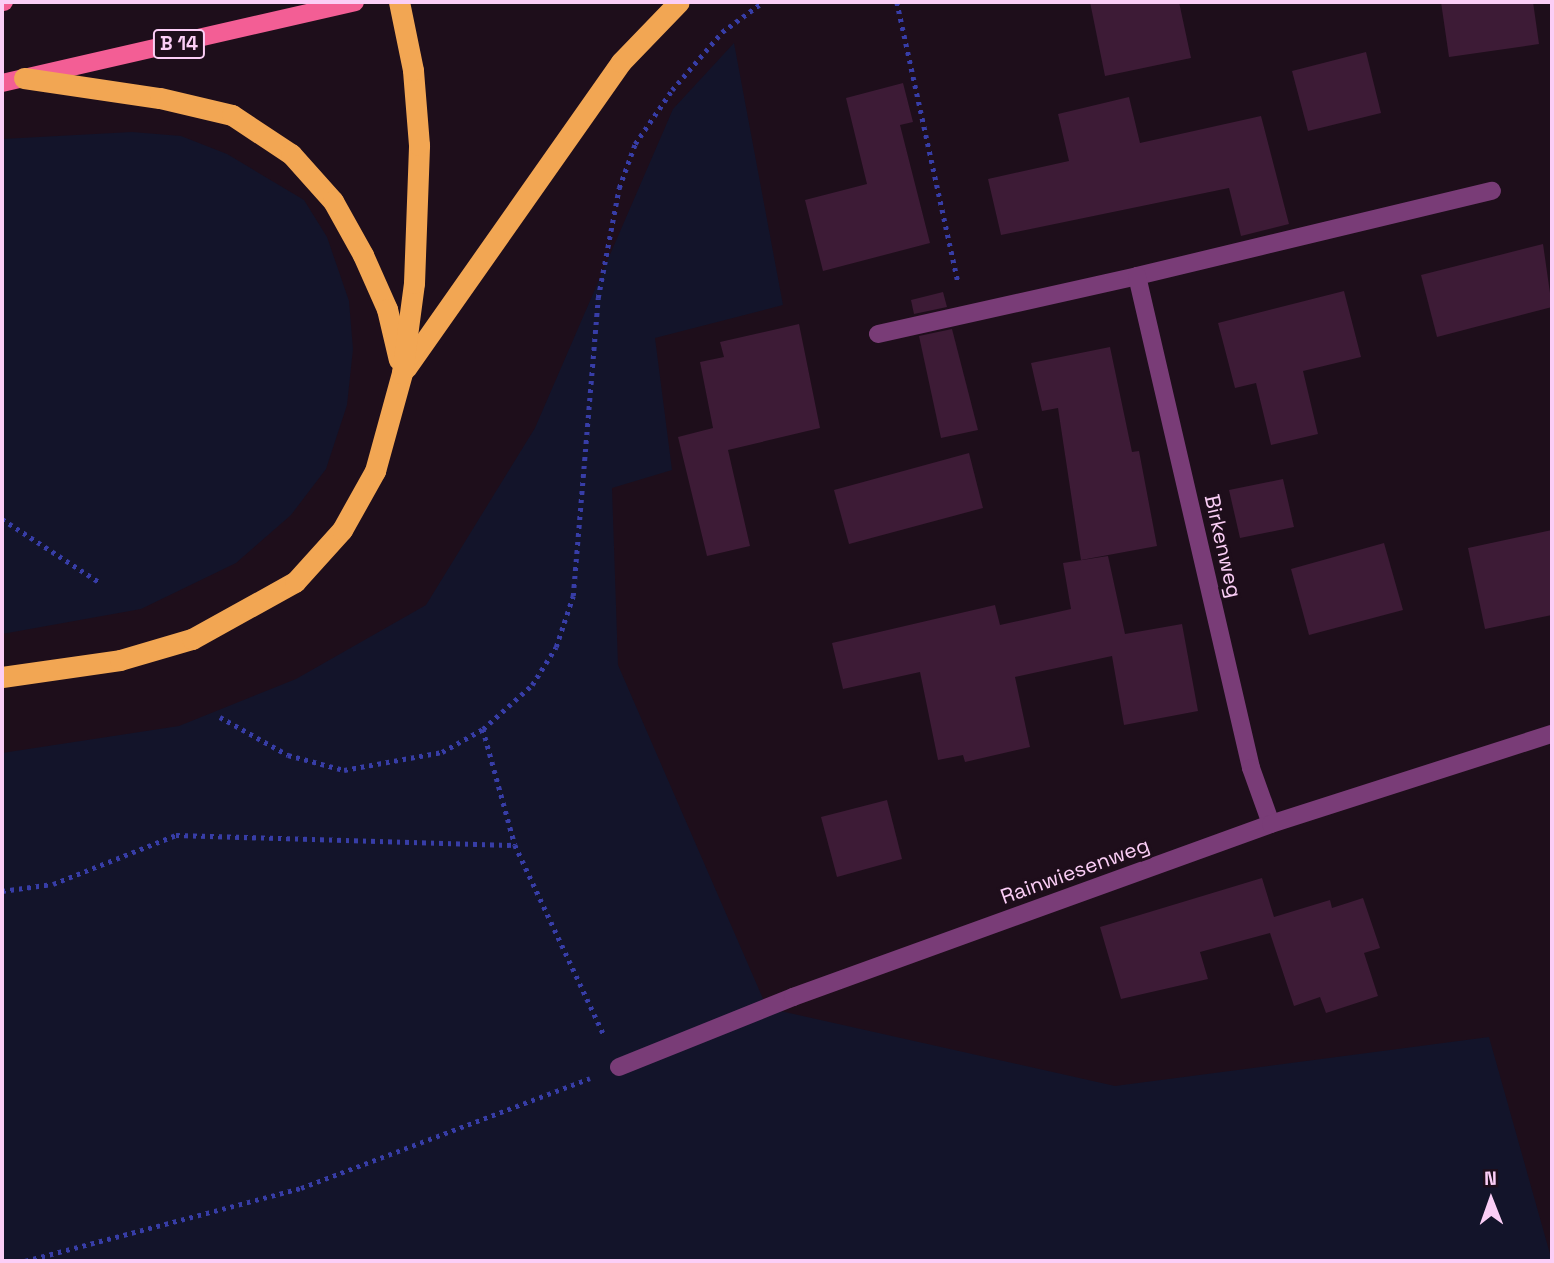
<!DOCTYPE html>
<html>
<head>
<meta charset="utf-8">
<style>
	body { margin:0 }
	#map { position:relative; width:1554px; height:1263px; overflow:hidden; background:#1e0e1b; font-family:"Space Grotesk",sans-serif }
	div>[style] { position:absolute }
	.green>* { inset:0; background:#13142a }
	.building>* { inset:0; background:#3d1b36 }
	.path>* { height:4.5px; margin-top:-2.25px; transform-origin:0; background:repeating-linear-gradient(90deg,#373da7 0 3.5px,transparent 0 8.5px) }
	.minor>* { height:18px; margin:-9px; padding:0 9px; transform-origin:9px; border-radius:9px; background:#793c77 }
	.major>* { height:18px; margin:-9px; padding:0 9px; transform-origin:9px; border-radius:9px; background:#f35e95 }
	.highway>* { height:21px; margin:-10.5px; padding:0 10.5px; transform-origin:10.5px; border-radius:10.5px; background:#f2a653 }
	span { translate:-50% -50%; white-space:nowrap; text-align:center; line-height:1.15; -webkit-text-stroke:6px #1e0e1b; paint-order:stroke }
	.shield-label span { padding:2px 5px; background:#1e0e1b; border:2px solid; border-radius:5px; -webkit-text-stroke-width:0 }
	.shield-label { font-size:19px; color:#fbcef6; font-weight:700 }
	.street-label { font-size:21px; color:#fbcef6 }
	.frame { position:absolute; inset:0; border:4px solid #fbcef6; pointer-events:none }
	.north { position:absolute; left:1456px; top:1165px; width:70px; height:70px; -webkit-text-stroke:5px #1e0e1b; paint-order:stroke; rotate:359deg; font-size:19px; font-weight:700; line-height:28px; text-align:center; color:#fbcef6 }
	.north::after { content:''; display:block; margin:auto; width:24px; height:32px; background:#fbcef6; clip-path:polygon(50% 0,100% 100%,50% 72%,0 100%) }
</style>
</head>
<body>
<div id="map">
	<div class="green">
		<div style="clip-path:polygon(734px 43px,783px 305px,655px 338px,672px 470px,612px 488px,618px 665px,767px 1008px,1115px 1086px,1489px 1037px,1552px 1261px,2px 1261px,2px 753px,179px 726px,296px 679px,426px 605px,535px 428px,673px 109px)"></div>
		<div style="clip-path:polygon(132px 132px,181px 136px,227px 154px,304px 200px,327px 237px,349px 301px,353px 349px,347px 405px,326px 469px,291px 515px,236px 563px,141px 609px,2px 634px,2px 139px)"></div>
	</div>
	<div class="building">
		<div style="clip-path:polygon(1090px 2px,1179px 2px,1191px 58px,1105px 76px)"></div>
		<div style="clip-path:polygon(1441px 2px,1533px 2px,1539px 44px,1449px 57px)"></div>
		<div style="clip-path:polygon(1366px 52px,1381px 113px,1308px 131px,1292px 71px)"></div>
		<div style="clip-path:polygon(903px 83px,913px 122px,900px 125px,930px 243px,823px 271px,805px 200px,867px 184px,846px 98px)"></div>
		<div style="clip-path:polygon(1129px 97px,1140px 143px,1261px 116px,1289px 224px,1241px 236px,1229px 188px,1001px 235px,988px 179px,1069px 161px,1058px 114px)"></div>
		<div style="clip-path:polygon(1543px 244px,1552px 307px,1437px 337px,1421px 275px)"></div>
		<div style="clip-path:polygon(1344px 291px,1361px 357px,1303px 371px,1318px 434px,1271px 445px,1256px 383px,1235px 388px,1218px 323px)"></div>
		<div style="clip-path:polygon(943px 292px,947px 307px,914px 314px,911px 300px)"></div>
		<div style="clip-path:polygon(799px 324px,820px 428px,728px 450px,750px 546px,707px 556px,678px 437px,713px 428px,700px 362px,724px 357px,720px 342px)"></div>
		<div style="clip-path:polygon(952px 329px,978px 430px,941px 438px,919px 336px)"></div>
		<div style="clip-path:polygon(1110px 347px,1132px 452px,1139px 451px,1157px 546px,1081px 560px,1058px 408px,1042px 411px,1031px 363px)"></div>
		<div style="clip-path:polygon(969px 453px,983px 508px,849px 544px,834px 490px)"></div>
		<div style="clip-path:polygon(1283px 479px,1294px 527px,1240px 538px,1229px 490px)"></div>
		<div style="clip-path:polygon(1552px 530px,1552px 615px,1485px 629px,1468px 548px)"></div>
		<div style="clip-path:polygon(1384px 543px,1403px 610px,1309px 635px,1291px 569px)"></div>
		<div style="clip-path:polygon(1108px 556px,1125px 634px,1182px 624px,1198px 711px,1124px 725px,1112px 656px,1015px 677px,1030px 747px,965px 762px,963px 755px,938px 760px,920px 672px,843px 689px,832px 643px,995px 605px,1000px 625px,1071px 609px,1063px 563px)"></div>
		<div style="clip-path:polygon(887px 800px,902px 859px,837px 877px,821px 817px)"></div>
		<div style="clip-path:polygon(1262px 878px,1274px 917px,1330px 900px,1332px 908px,1363px 898px,1380px 948px,1364px 953px,1378px 996px,1326px 1013px,1320px 997px,1294px 1006px,1270px 933px,1200px 952px,1208px 979px,1121px 999px,1100px 927px)"></div>
	</div>
	<div class="path">
		<div style="left:897px;top:2px;width:286px;rotate:77.7deg"></div>
		<div style="left:2px;top:519px;width:116px;rotate:33deg"></div>
		<div style="left:220px;top:717px;width:78px;rotate:29.2deg"></div>
		<div style="left:288px;top:755px;width:58px;rotate:15deg"></div>
		<div style="left:344px;top:770px;width:100px;rotate:-10.4deg"></div>
		<div style="left:442px;top:752px;width:47px;rotate:-29.3deg"></div>
		<div style="left:483px;top:729px;width:66px;rotate:-41.9deg"></div>
		<div style="left:532px;top:685px;width:45px;rotate:-57.7deg"></div>
		<div style="left:556px;top:647px;width:54px;rotate:-71.6deg"></div>
		<div style="left:573px;top:596px;width:299px;rotate:-85.2deg"></div>
		<div style="left:598px;top:298px;width:112px;rotate:-79.2deg"></div>
		<div style="left:619px;top:188px;width:47px;rotate:-70deg"></div>
		<div style="left:635px;top:144px;width:65px;rotate:-55.6deg"></div>
		<div style="left:672px;top:90px;width:77px;rotate:-49.2deg"></div>
		<div style="left:722px;top:32px;width:51px;rotate:-36.2deg"></div>
		<div style="left:483px;top:729px;width:120px;rotate:74.6deg"></div>
		<div style="left:2px;top:891px;width:51px;rotate:-7.8deg"></div>
		<div style="left:53px;top:884px;width:132px;rotate:-21.7deg"></div>
		<div style="left:176px;top:835px;width:339px;rotate:1.7deg"></div>
		<div style="left:515px;top:845px;width:212px;rotate:64.9deg"></div>
		<div style="left:25px;top:1261px;width:285px;rotate:-14.8deg"></div>
		<div style="left:301px;top:1188px;width:309px;rotate:-20.8deg"></div>
	</div>
	<div class="minor">
		<div style="left:1137px;top:276px;width:365px;rotate:-13.5deg"></div>
		<div style="left:878px;top:334px;width:265px;rotate:-12.6deg"></div>
		<div style="left:1137px;top:276px;width:505px;rotate:76.95deg"></div>
		<div style="left:1251px;top:768px;width:59px;rotate:70.3deg"></div>
		<div style="left:619px;top:1067px;width:188px;rotate:-21.9deg"></div>
		<div style="left:793px;top:997px;width:508px;rotate:-19.9deg"></div>
		<div style="left:1271px;top:824px;width:295px;rotate:-17.8deg"></div>
	</div>
	<div class="major">
		<div style="left:2px;top:2px;width:2px"></div>
		<div style="left:2px;top:83px;width:362px;rotate:-12.9deg"></div>
	</div>
	<div class="highway">
		<div style="left:24px;top:78px;width:137px;rotate:8.4deg"></div>
		<div style="left:160px;top:98px;width:74px;rotate:13.3deg"></div>
		<div style="left:232px;top:115px;width:71px;rotate:33.5deg"></div>
		<div style="left:291px;top:154px;width:63px;rotate:48.2deg"></div>
		<div style="left:333px;top:201px;width:62px;rotate:60.9deg"></div>
		<div style="left:363px;top:255px;width:59px;rotate:66deg"></div>
		<div style="left:387px;top:309px;width:52px;rotate:76.8deg"></div>
		<div style="left:406px;top:368px;width:374px;rotate:-54.9deg"></div>
		<div style="left:621px;top:62px;width:83px;rotate:-46deg"></div>
		<div style="left:2px;top:677px;width:119px;rotate:-8.2deg"></div>
		<div style="left:120px;top:660px;width:75px;rotate:-16.3deg"></div>
		<div style="left:192px;top:639px;width:118px;rotate:-29deg"></div>
		<div style="left:295px;top:582px;width:70px;rotate:-47.9deg"></div>
		<div style="left:342px;top:530px;width:68px;rotate:-60.8deg"></div>
		<div style="left:375px;top:471px;width:102px;rotate:-74.6deg"></div>
		<div style="left:402px;top:373px;width:91px;rotate:-82.4deg"></div>
		<div style="left:414px;top:283px;width:138px;rotate:-87.9deg"></div>
		<div style="left:419px;top:145px;width:75px;rotate:-94.6deg"></div>
		<div style="left:413px;top:70px;width:69px;rotate:-101.6deg"></div>
	</div>
	<div class="shield-label">
		<span style="left:179px;top:44px">B 14</span>
	</div>
	<div class="street-label">
		<span style="left:1223px;top:546px;rotate:77deg">Birkenweg</span>
		<span style="left:1075px;top:871px;rotate:-20deg">Rainwiesenweg</span>
	</div>
	<div class="frame"></div>
	<div class="north">N</div>
</div>
</body>
</html>
